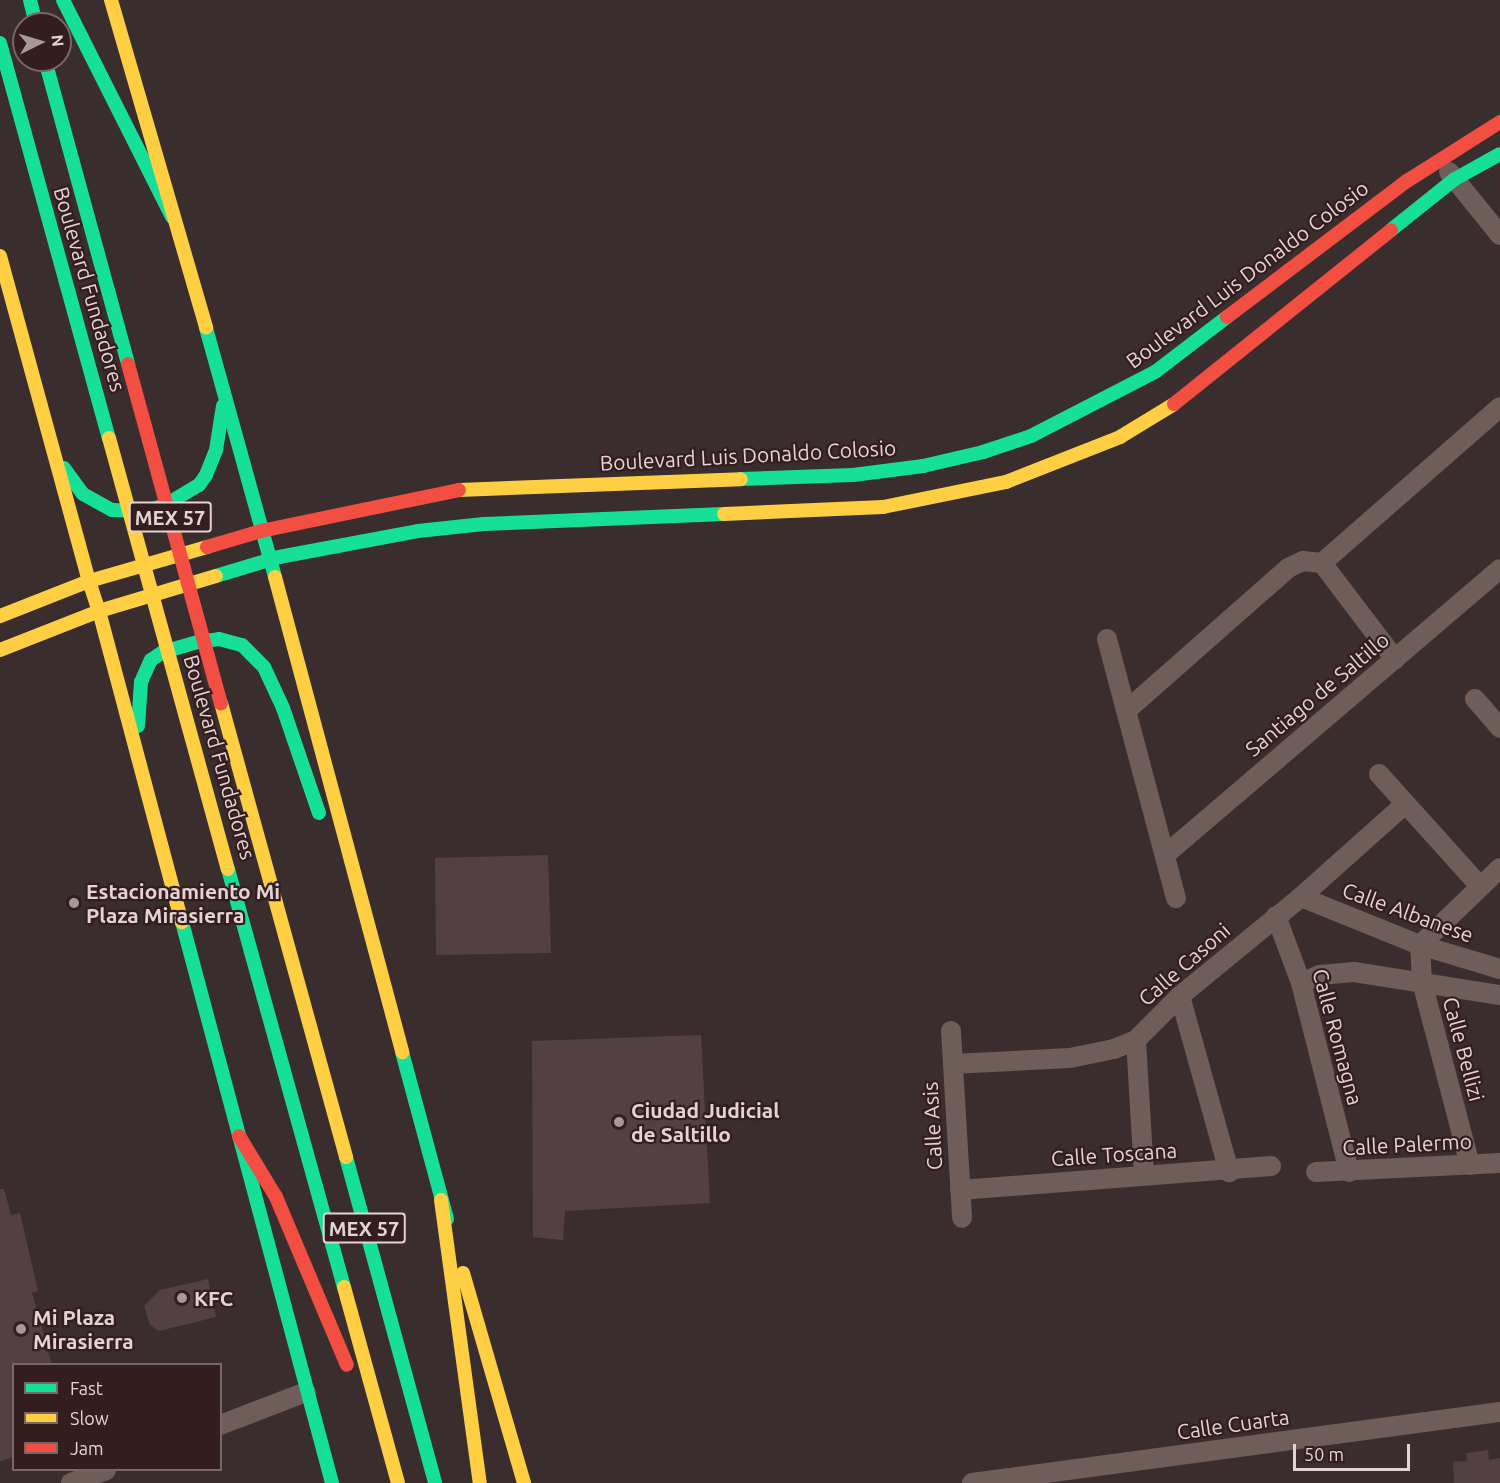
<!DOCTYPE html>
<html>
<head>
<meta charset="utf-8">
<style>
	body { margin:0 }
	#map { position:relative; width:1500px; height:1483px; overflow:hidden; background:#392d2d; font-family:Ubuntu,sans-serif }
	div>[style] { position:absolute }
	.building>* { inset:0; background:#534045 }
	.street>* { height:20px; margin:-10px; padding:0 10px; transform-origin:10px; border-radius:10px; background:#6e5d58 }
	.fast>* { height:14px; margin:-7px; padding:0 7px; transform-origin:7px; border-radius:7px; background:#16e098 }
	.slow>* { height:14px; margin:-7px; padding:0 7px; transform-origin:7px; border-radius:7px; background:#ffcf43 }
	.jam>* { height:14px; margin:-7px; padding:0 7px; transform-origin:7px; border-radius:7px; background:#f24e42 }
	.dots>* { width:16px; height:16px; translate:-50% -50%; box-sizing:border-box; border:3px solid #341d1e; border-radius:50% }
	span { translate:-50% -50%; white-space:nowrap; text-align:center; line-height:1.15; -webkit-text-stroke:4.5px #341d1e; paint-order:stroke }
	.shield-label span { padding:2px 4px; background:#341d1e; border:2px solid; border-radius:4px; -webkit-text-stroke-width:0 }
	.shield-label { font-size:20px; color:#e3d3d3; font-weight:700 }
	.street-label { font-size:21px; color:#e3d3d3 }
	.poi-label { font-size:21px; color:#e3d3d3; font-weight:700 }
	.left { translate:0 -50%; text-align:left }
	.legend { position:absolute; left:12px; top:1363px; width:210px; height:108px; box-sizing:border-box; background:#341d1e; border:2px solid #7a6666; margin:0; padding:8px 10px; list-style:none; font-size:18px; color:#e3d3d3 }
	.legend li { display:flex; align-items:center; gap:12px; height:30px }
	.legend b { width:30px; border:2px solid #7a6666 }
	.north { position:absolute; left:12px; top:12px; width:60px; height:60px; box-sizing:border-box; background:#341d1e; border:2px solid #7a6666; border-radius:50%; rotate:85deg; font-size:16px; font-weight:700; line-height:24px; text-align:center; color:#e3d3d3 }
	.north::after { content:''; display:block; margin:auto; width:21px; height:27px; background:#a89999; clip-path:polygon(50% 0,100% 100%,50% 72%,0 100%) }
	.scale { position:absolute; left:1293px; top:1444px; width:117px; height:27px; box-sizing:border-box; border:3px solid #e3d3d3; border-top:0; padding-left:8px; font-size:18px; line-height:21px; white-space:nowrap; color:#e3d3d3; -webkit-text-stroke:4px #341d1e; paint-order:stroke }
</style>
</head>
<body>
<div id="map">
	<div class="building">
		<div style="clip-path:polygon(548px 855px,551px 953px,436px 955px,435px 858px)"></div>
		<div style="clip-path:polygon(701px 1035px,710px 1203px,565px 1211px,563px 1240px,533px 1237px,532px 1041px)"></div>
		<div style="clip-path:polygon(0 1189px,4px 1189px,11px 1215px,20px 1213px,38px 1291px,32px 1293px,52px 1365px,14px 1365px,14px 1457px,0 1461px)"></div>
		<div style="clip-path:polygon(208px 1279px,216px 1317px,159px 1331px,150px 1325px,144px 1306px,160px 1290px)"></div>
		<div style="clip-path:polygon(1488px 1450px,1489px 1460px,1500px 1458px,1500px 1483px,1454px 1483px,1453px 1462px,1467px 1461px,1466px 1453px)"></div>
	</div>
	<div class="street">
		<div style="left:1449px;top:172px;width:81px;rotate:51deg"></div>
		<div style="left:1322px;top:563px;width:121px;rotate:52.8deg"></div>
		<div style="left:1107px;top:639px;width:268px;rotate:75.1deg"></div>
		<div style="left:1475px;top:699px;width:38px;rotate:49deg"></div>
		<div style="left:1126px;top:711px;width:216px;rotate:-41.4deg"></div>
		<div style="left:1288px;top:568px;width:17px;rotate:-25deg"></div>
		<div style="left:1303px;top:561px;width:19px;rotate:6deg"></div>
		<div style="left:1322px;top:563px;width:237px;rotate:-41.2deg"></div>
		<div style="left:1379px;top:774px;width:151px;rotate:48deg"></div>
		<div style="left:1165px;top:855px;width:440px;rotate:-40.5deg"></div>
		<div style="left:1301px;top:897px;width:128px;rotate:22deg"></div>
		<div style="left:1420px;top:945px;width:84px;rotate:16.7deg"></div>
		<div style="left:1276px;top:916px;width:72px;rotate:69.5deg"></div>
		<div style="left:1301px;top:983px;width:195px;rotate:75.7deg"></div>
		<div style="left:1301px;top:983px;width:21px;rotate:-23deg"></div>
		<div style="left:1320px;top:975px;width:34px;rotate:-5deg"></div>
		<div style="left:1354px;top:972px;width:148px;rotate:9deg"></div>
		<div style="left:1180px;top:996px;width:183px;rotate:74.4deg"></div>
		<div style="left:951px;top:1031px;width:187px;rotate:86.6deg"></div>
		<div style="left:1136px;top:1040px;width:135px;rotate:86.6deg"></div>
		<div style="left:953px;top:1064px;width:117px;rotate:-2.9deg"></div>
		<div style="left:1070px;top:1058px;width:45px;rotate:-11.6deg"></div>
		<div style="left:1114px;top:1049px;width:24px;rotate:-22deg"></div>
		<div style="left:1136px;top:1040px;width:62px;rotate:-45deg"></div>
		<div style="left:1180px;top:996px;width:156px;rotate:-39.3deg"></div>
		<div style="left:1301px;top:897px;width:140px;rotate:-41.8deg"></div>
		<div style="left:1470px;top:1165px;width:189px;rotate:-104.7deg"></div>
		<div style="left:1422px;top:982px;width:37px;rotate:-93deg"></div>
		<div style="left:1420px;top:945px;width:111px;rotate:-43.9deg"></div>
		<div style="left:1316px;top:1172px;width:184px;rotate:-2.8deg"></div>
		<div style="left:960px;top:1190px;width:312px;rotate:-4.4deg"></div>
		<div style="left:220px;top:1425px;width:92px;rotate:-21deg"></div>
		<div style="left:71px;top:1483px;width:37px;rotate:-20deg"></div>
		<div style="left:972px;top:1483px;width:533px;rotate:-7.66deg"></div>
	</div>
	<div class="fast">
		<div style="left:30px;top:0;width:25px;rotate:76deg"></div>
		<div style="left:63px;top:0;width:243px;rotate:63.3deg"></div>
		<div style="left:0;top:43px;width:410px;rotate:74.6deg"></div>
		<div style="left:45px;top:60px;width:315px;rotate:74.7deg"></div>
		<div style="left:1391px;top:230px;width:82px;rotate:-38.6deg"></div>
		<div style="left:1455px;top:179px;width:51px;rotate:-29.1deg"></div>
		<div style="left:206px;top:328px;width:258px;rotate:74.5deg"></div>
		<div style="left:64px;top:468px;width:32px;rotate:54deg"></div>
		<div style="left:83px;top:494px;width:33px;rotate:29deg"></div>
		<div style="left:112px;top:510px;width:36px;rotate:2deg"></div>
		<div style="left:148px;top:511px;width:20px;rotate:-20deg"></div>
		<div style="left:167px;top:504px;width:37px;rotate:-31deg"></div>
		<div style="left:199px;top:485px;width:12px;rotate:-55deg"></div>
		<div style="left:206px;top:475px;width:27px;rotate:-68deg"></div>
		<div style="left:216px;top:450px;width:45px;rotate:-81deg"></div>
		<div style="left:741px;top:479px;width:112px;rotate:-2deg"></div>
		<div style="left:853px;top:475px;width:71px;rotate:-7.3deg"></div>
		<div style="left:923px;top:466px;width:62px;rotate:-13.1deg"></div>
		<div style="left:983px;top:452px;width:51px;rotate:-18.4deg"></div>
		<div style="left:1031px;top:436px;width:140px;rotate:-27.3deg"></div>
		<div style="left:1155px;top:372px;width:91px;rotate:-37.4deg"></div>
		<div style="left:216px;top:576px;width:66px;rotate:-16.8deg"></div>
		<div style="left:279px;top:557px;width:141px;rotate:-10.6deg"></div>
		<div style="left:418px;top:531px;width:66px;rotate:-6.1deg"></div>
		<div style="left:484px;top:524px;width:240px;rotate:-2.4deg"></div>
		<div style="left:138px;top:726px;width:44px;rotate:-86.1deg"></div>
		<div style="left:141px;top:682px;width:24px;rotate:-66deg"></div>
		<div style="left:151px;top:660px;width:14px;rotate:-34deg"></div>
		<div style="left:163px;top:652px;width:36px;rotate:-16deg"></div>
		<div style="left:198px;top:642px;width:21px;rotate:-8deg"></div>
		<div style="left:219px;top:639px;width:24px;rotate:15deg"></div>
		<div style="left:242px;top:645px;width:31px;rotate:45deg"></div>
		<div style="left:264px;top:667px;width:45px;rotate:65.1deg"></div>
		<div style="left:283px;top:708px;width:111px;rotate:71.1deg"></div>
		<div style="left:228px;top:869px;width:434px;rotate:74.5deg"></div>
		<div style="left:182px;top:922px;width:581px;rotate:75.03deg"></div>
		<div style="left:402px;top:1052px;width:173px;rotate:74.9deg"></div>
		<div style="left:346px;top:1157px;width:338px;rotate:74.7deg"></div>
	</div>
	<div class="slow">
		<div style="left:111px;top:0;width:341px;rotate:73.8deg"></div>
		<div style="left:0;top:256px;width:337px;rotate:74.7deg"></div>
		<div style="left:89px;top:581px;width:96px;rotate:158.5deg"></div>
		<div style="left:109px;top:438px;width:447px;rotate:74.6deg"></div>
		<div style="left:459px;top:490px;width:282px;rotate:-2.2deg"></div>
		<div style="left:724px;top:514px;width:159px;rotate:-2.5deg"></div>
		<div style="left:883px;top:507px;width:126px;rotate:-11.5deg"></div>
		<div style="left:1006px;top:482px;width:123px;rotate:-21.5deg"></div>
		<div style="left:1120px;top:437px;width:63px;rotate:-31.4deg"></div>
		<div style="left:207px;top:547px;width:123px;rotate:163.9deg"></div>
		<div style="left:89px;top:581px;width:32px;rotate:72deg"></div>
		<div style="left:99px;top:611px;width:122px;rotate:-16.7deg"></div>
		<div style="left:275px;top:577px;width:492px;rotate:75deg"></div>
		<div style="left:0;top:650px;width:106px;rotate:-21.5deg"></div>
		<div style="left:99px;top:611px;width:322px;rotate:75.1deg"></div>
		<div style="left:221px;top:703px;width:471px;rotate:74.6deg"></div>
		<div style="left:441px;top:1200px;width:286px;rotate:82.2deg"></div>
		<div style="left:463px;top:1273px;width:219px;rotate:73.8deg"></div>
		<div style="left:344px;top:1287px;width:203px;rotate:74.6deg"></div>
	</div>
	<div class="jam">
		<div style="left:1227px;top:317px;width:226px;rotate:-37.1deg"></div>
		<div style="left:1407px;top:181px;width:110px;rotate:-32.4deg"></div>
		<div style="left:128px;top:364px;width:352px;rotate:74.7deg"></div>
		<div style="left:1174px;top:404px;width:278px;rotate:-38.7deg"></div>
		<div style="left:207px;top:547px;width:56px;rotate:-16.5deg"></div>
		<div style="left:261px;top:531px;width:202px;rotate:-11.7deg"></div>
		<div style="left:239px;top:1136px;width:71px;rotate:58.8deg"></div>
		<div style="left:276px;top:1197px;width:182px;rotate:67.1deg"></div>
	</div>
	<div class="dots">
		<div style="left:74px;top:903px;background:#a89999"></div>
		<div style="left:619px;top:1122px;background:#a89999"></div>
		<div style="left:182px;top:1298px;background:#a89999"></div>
		<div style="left:21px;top:1329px;background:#a89999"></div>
	</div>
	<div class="shield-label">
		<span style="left:170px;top:517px">MEX 57</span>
		<span style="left:364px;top:1228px">MEX 57</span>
	</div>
	<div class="street-label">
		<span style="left:1247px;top:274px;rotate:-37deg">Boulevard Luis Donaldo Colosio</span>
		<span style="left:90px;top:289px;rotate:74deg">Boulevard Fundadores</span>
		<span style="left:748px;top:455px;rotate:-3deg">Boulevard Luis Donaldo Colosio</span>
		<span style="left:1317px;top:694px;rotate:-40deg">Santiago de Saltillo</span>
		<span style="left:220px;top:757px;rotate:74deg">Boulevard Fundadores</span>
		<span style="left:1408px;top:912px;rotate:20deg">Calle Albanese</span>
		<span style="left:1184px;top:964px;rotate:-41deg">Calle Casoni</span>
		<span style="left:1338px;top:1037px;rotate:75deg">Calle Romagna</span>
		<span style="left:1464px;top:1049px;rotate:75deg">Calle Bellizi</span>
		<span style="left:932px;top:1126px;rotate:-93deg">Calle Asis</span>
		<span style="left:1407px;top:1144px;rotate:-3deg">Calle Palermo</span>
		<span style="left:1114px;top:1154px;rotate:-4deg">Calle Toscana</span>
		<span style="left:1233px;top:1424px;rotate:-8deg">Calle Cuarta</span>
	</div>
	<div class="poi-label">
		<span class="left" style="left:86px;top:903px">Estacionamiento Mi<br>Plaza Mirasierra</span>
		<span class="left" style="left:631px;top:1122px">Ciudad Judicial<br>de Saltillo</span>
		<span class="left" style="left:194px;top:1298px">KFC</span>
		<span class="left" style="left:33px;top:1329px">Mi Plaza<br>Mirasierra</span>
	</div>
	<ul class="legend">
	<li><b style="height:8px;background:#16e098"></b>Fast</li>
	<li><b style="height:8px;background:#ffcf43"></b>Slow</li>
	<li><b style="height:8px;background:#f24e42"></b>Jam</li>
	</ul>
	<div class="north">N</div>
	<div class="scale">50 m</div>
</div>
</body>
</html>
